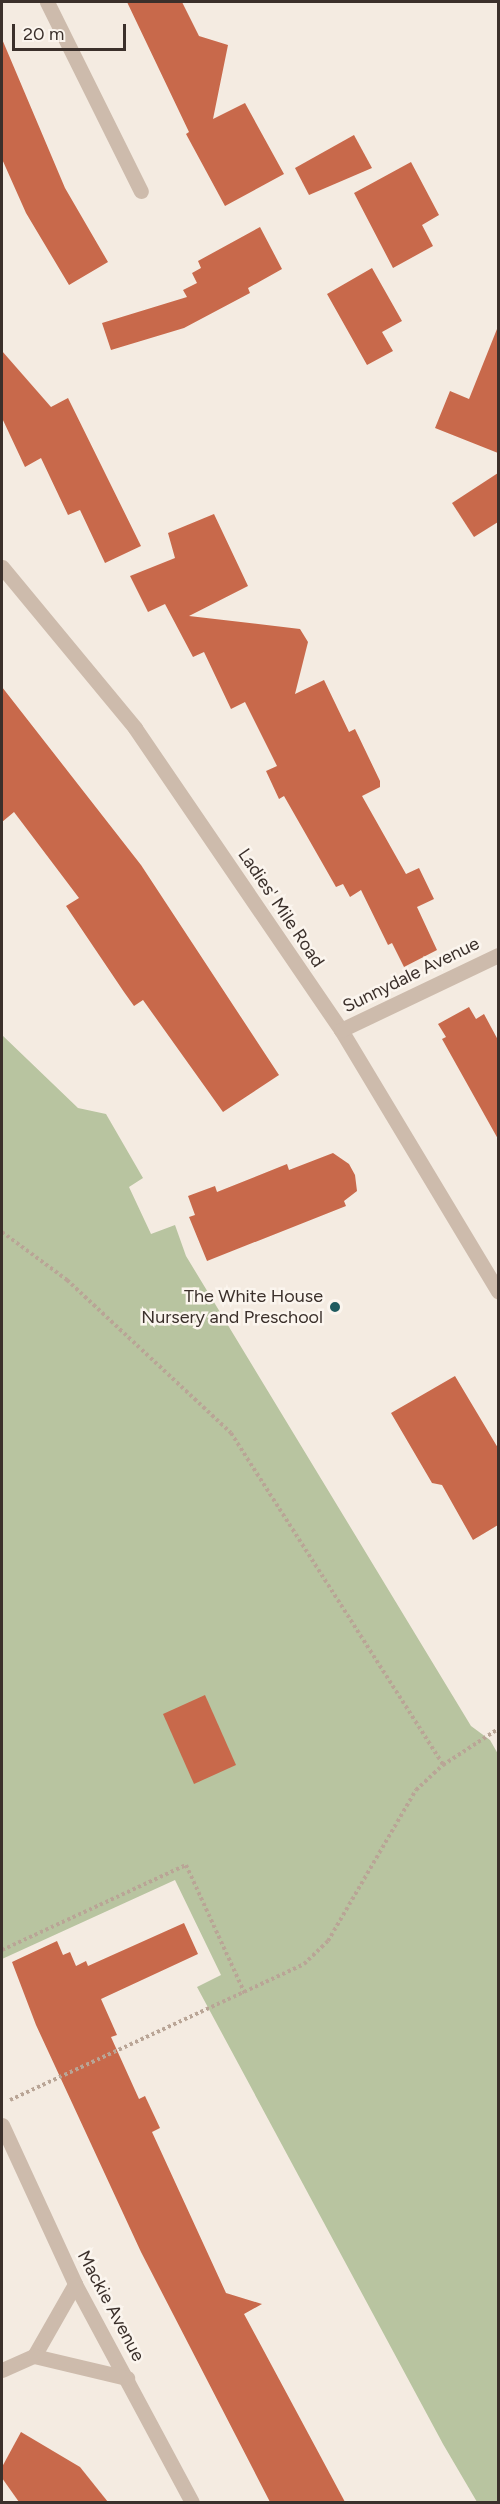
<!DOCTYPE html>
<html>
<head>
<meta charset="utf-8">
<style>
	body { margin:0 }
	#map { position:relative; width:500px; height:2504px; overflow:hidden; background:#f4ebe1; font-family:Figtree,sans-serif }
	div>[style] { position:absolute }
	.green>* { inset:0; background:#b8c4a0 }
	.building>* { inset:0; background:#c8694b }
	.path>* { height:4px; margin-top:-2px; transform-origin:0; background:repeating-linear-gradient(90deg,#b9a596 0 3px,transparent 0 6px) }
	.minor>* { height:15px; margin:-7.5px; padding:0 7.5px; transform-origin:7.5px; border-radius:7.5px; background:#cdbbac }
	.dots>* { width:16px; height:16px; translate:-50% -50%; box-sizing:border-box; border:3px solid #fbf5ee; border-radius:50% }
	span { translate:-50% -50%; white-space:nowrap; text-align:center; line-height:1.15; -webkit-text-stroke:5px #fbf5ee; paint-order:stroke }
	.street-label { font-size:18px; color:#3b302b }
	.poi-label { font-size:18px; color:#3b302b }
	.right { translate:-100% -50%; text-align:right }
	.frame { position:absolute; inset:0; border:3px solid #3b302b; pointer-events:none }
	.scale { position:absolute; left:12px; top:24px; width:114px; height:27px; box-sizing:border-box; border:3px solid #3b302b; border-top:0; padding-left:8px; font-size:18px; line-height:21px; white-space:nowrap; color:#3b302b; -webkit-text-stroke:4px #fbf5ee; paint-order:stroke }
</style>
</head>
<body>
<div id="map">
	<div class="green">
		<div style="clip-path:polygon(2px 1035px,78px 1108px,106px 1114px,143px 1178px,129px 1187px,151px 1234px,175px 1225px,186px 1256px,471px 1726px,490px 1740px,498px 1754px,498px 2502px,477px 2502px,443px 2444px,197px 1987px,221px 1975px,175px 1880px,2px 1959px)"></div>
	</div>
	<div class="building">
		<div style="clip-path:polygon(127px 2px,182px 2px,199px 36px,228px 45px,213px 119px,245px 103px,284px 174px,225px 206px,186px 134px,189px 132px)"></div>
		<div style="clip-path:polygon(2px 39px,65px 188px,108px 262px,69px 285px,26px 213px,2px 159px)"></div>
		<div style="clip-path:polygon(354px 135px,372px 168px,309px 195px,295px 168px)"></div>
		<div style="clip-path:polygon(411px 162px,439px 215px,422px 225px,433px 246px,393px 268px,354px 193px)"></div>
		<div style="clip-path:polygon(260px 227px,282px 269px,248px 288px,250px 293px,184px 328px,111px 350px,102px 323px,187px 297px,183px 290px,197px 283px,192px 273px,201px 268px,198px 261px)"></div>
		<div style="clip-path:polygon(372px 268px,402px 321px,382px 332px,393px 351px,367px 365px,327px 294px)"></div>
		<div style="clip-path:polygon(497px 329px,498px 329px,498px 453px,435px 428px,450px 391px,469px 399px)"></div>
		<div style="clip-path:polygon(2px 351px,51px 407px,68px 398px,141px 546px,105px 563px,80px 510px,68px 515px,41px 458px,25px 467px,2px 418px)"></div>
		<div style="clip-path:polygon(498px 473px,498px 522px,474px 537px,452px 503px)"></div>
		<div style="clip-path:polygon(214px 514px,248px 586px,189px 616px,300px 629px,308px 642px,295px 694px,324px 680px,349px 732px,355px 729px,380px 781px,380px 787px,362px 796px,406px 874px,419px 868px,434px 899px,417px 907px,437px 950px,404px 967px,392px 943px,388px 945px,361px 890px,350px 897px,343px 884px,336px 887px,284px 796px,279px 799px,266px 771px,277px 766px,245px 702px,231px 709px,204px 652px,193px 657px,165px 604px,148px 612px,130px 576px,175px 558px,168px 533px)"></div>
		<div style="clip-path:polygon(2px 687px,141px 865px,279px 1075px,223px 1112px,143px 1000px,134px 1006px,124px 992px,66px 906px,79px 898px,14px 812px,2px 822px)"></div>
		<div style="clip-path:polygon(469px 1007px,476px 1019px,484px 1014px,498px 1040px,498px 1139px,442px 1039px,446px 1037px,438px 1024px)"></div>
		<div style="clip-path:polygon(333px 1153px,349px 1164px,355px 1175px,357px 1191px,344px 1201px,346px 1206px,207px 1261px,189px 1217px,195px 1215px,188px 1196px,215px 1186px,217px 1192px,287px 1164px,289px 1170px)"></div>
		<div style="clip-path:polygon(455px 1376px,498px 1448px,498px 1525px,473px 1540px,442px 1485px,432px 1483px,391px 1413px)"></div>
		<div style="clip-path:polygon(205px 1695px,236px 1765px,194px 1784px,163px 1714px)"></div>
		<div style="clip-path:polygon(184px 1923px,198px 1954px,101px 1999px,117px 2035px,111px 2037px,139px 2099px,145px 2096px,160px 2128px,152px 2132px,226px 2293px,262px 2304px,244px 2314px,345px 2502px,270px 2502px,141px 2252px,36px 2025px,12px 1962px,57px 1941px,63px 1955px,70px 1952px,76px 1966px,86px 1961px,88px 1966px)"></div>
		<div style="clip-path:polygon(21px 2432px,80px 2467px,108px 2502px,19px 2502px,2px 2478px,2px 2467px)"></div>
	</div>
	<div class="path">
		<div style="left:2px;top:1232px;width:81px;rotate:36.4deg"></div>
		<div style="left:67px;top:1280px;width:224px;rotate:43deg"></div>
		<div style="left:231px;top:1433px;width:394px;rotate:57.4deg"></div>
		<div style="left:2px;top:1950px;width:203px;rotate:-24.8deg"></div>
		<div style="left:186px;top:1865px;width:142px;rotate:65.4deg"></div>
		<div style="left:10px;top:2100px;width:324px;rotate:-24.8deg"></div>
		<div style="left:304px;top:1964px;width:33px;rotate:-44deg"></div>
		<div style="left:328px;top:1941px;width:175px;rotate:-59.8deg"></div>
		<div style="left:416px;top:1790px;width:37px;rotate:-43deg"></div>
		<div style="left:443px;top:1765px;width:66px;rotate:-33.2deg"></div>
	</div>
	<div class="minor">
		<div style="left:47px;top:2px;width:211px;rotate:63.6deg"></div>
		<div style="left:2px;top:567px;width:209px;rotate:50.4deg"></div>
		<div style="left:135px;top:728px;width:366px;rotate:55.7deg"></div>
		<div style="left:341px;top:1030px;width:305px;rotate:59deg"></div>
		<div style="left:341px;top:1030px;width:174px;rotate:-25.5deg"></div>
		<div style="left:2px;top:2125px;width:175px;rotate:65.3deg"></div>
		<div style="left:75px;top:2284px;width:247px;rotate:61.8deg"></div>
		<div style="left:34px;top:2356px;width:83px;rotate:-60.3deg"></div>
		<div style="left:2px;top:2370px;width:35px;rotate:-24deg"></div>
		<div style="left:34px;top:2356px;width:96px;rotate:13.3deg"></div>
	</div>
	<div class="dots">
		<div style="left:335px;top:1307px;background:#1f5a5e"></div>
	</div>
	<div class="street-label">
		<span style="left:281px;top:908px;rotate:56deg">Ladies' Mile Road</span>
		<span style="left:411px;top:975px;rotate:-26deg">Sunnydale Avenue</span>
		<span style="left:111px;top:2306px;rotate:62deg">Mackie Avenue</span>
	</div>
	<div class="poi-label">
		<span class="right" style="left:323px;top:1307px">The White House<br>Nursery and Preschool</span>
	</div>
	<div class="frame"></div>
	<div class="scale">20 m</div>
</div>
</body>
</html>
